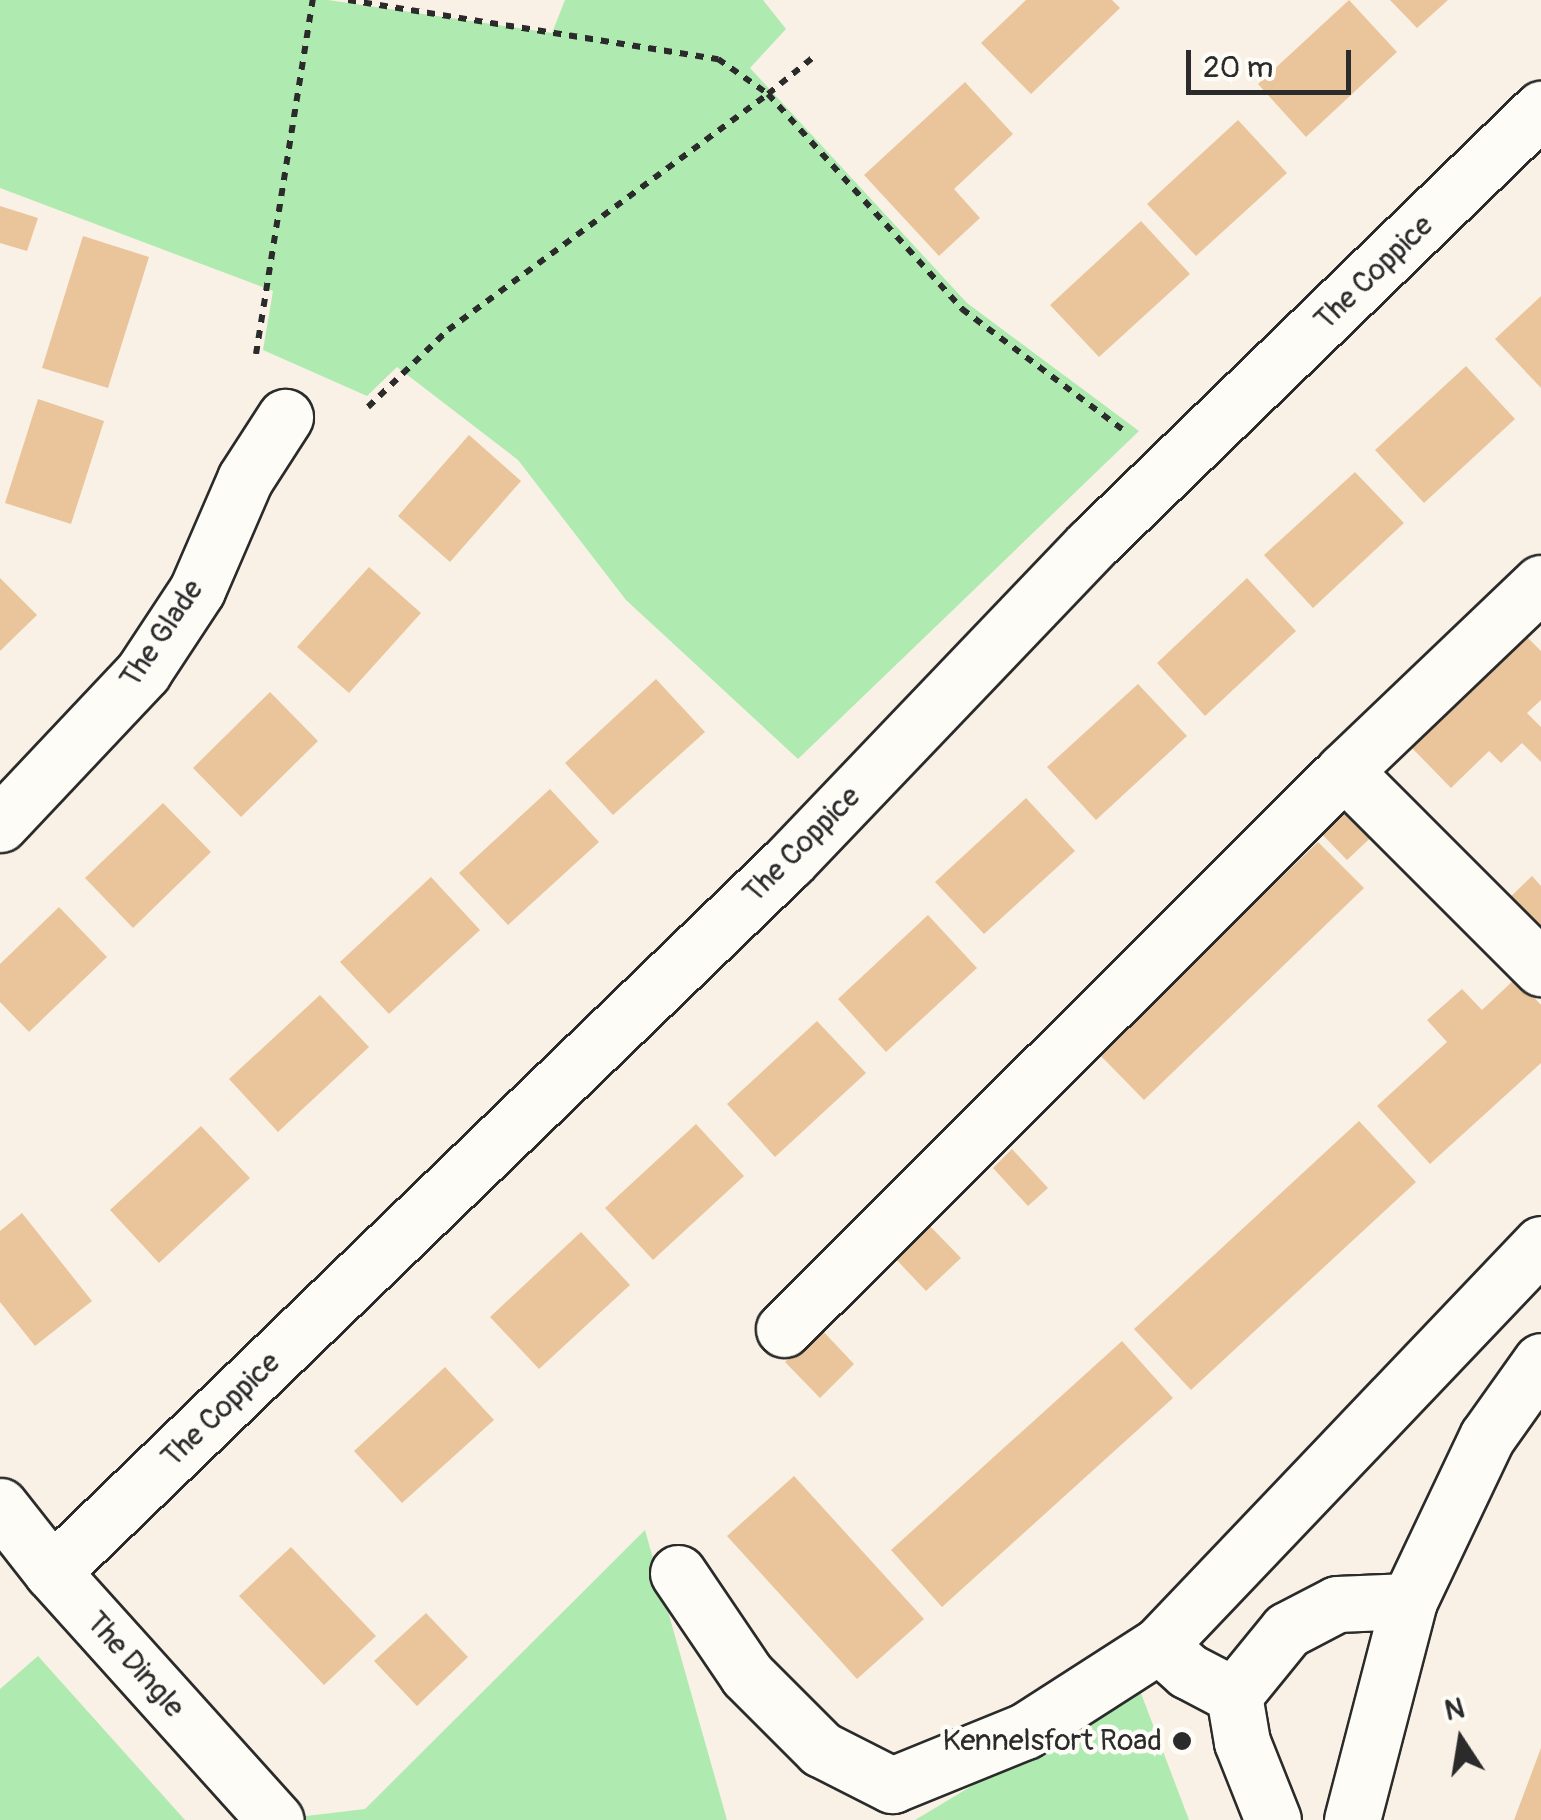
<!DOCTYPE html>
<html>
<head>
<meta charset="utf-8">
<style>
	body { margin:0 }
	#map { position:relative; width:1541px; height:1820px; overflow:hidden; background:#f9f1e5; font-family:Pangolin,sans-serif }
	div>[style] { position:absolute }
	.green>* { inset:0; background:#afebb1 }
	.building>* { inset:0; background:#eac59b }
	.path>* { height:6px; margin-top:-3px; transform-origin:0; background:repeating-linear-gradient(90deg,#2b2b2b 0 8px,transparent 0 16px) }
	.roads { filter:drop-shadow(2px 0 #2b2b2b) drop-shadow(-2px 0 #2b2b2b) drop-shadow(0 2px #2b2b2b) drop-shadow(0 -2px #2b2b2b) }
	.minor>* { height:55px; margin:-27.5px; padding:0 27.5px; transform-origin:27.5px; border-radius:27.5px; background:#fdfcf7 }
	.dots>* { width:28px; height:28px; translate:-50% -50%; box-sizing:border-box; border:5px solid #fdfcf7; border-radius:50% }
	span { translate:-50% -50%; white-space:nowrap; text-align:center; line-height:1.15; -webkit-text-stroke:9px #fdfcf7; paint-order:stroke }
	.street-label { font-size:30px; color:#2b2b2b }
	.poi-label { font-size:30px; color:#2b2b2b }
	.right { translate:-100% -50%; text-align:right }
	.north { position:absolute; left:1411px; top:1690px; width:100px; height:100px; -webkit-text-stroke:8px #fdfcf7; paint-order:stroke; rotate:348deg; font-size:28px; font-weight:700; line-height:40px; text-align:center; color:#2b2b2b }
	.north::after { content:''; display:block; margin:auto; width:35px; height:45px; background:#2b2b2b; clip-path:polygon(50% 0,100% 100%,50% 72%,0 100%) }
	.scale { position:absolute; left:1186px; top:50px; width:165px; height:45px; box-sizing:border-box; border:5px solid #2b2b2b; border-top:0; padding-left:12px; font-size:30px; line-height:35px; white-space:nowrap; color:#2b2b2b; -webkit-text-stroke:8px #fdfcf7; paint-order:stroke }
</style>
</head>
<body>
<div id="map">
	<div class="green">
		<div style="clip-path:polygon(0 0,328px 0,552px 33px,565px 0,763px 0,786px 29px,750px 68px,967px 303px,1139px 431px,798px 759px,626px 600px,518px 460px,397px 367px,367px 396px,263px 350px,273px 291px,0 188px)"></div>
		<div style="clip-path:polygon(645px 1530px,727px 1820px,273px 1820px,365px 1809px)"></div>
		<div style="clip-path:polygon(38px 1656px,185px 1820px,0 1820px,0 1689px)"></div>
		<div style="clip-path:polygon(1139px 1688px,1189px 1820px,915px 1820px,1080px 1721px)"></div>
	</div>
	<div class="building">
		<div style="clip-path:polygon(1026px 0,1112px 0,1120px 8px,1031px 94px,981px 43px)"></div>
		<div style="clip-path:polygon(1349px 0,1397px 52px,1306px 137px,1258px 84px)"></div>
		<div style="clip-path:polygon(1390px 0,1448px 0,1417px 28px)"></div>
		<div style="clip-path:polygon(965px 82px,1013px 134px,954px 189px,980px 218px,939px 256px,864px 175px)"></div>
		<div style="clip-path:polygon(1238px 120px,1287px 173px,1196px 256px,1147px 204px)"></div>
		<div style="clip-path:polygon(0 206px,38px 218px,27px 251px,0 243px)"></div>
		<div style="clip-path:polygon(1141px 221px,1190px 274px,1099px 357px,1050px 305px)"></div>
		<div style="clip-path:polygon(83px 236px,149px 257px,108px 388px,42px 368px)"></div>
		<div style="clip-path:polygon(1541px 296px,1541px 388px,1495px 339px)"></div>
		<div style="clip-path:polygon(1466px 366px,1515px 419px,1424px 503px,1375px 450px)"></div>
		<div style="clip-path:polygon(38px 399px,104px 421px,71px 524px,5px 503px)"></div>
		<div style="clip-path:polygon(469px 435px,521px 481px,450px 562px,398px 516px)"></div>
		<div style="clip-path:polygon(1355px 472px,1404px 523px,1313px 608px,1264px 555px)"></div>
		<div style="clip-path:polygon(369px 567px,421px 613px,349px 693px,297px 647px)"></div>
		<div style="clip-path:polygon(0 578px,37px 615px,0 651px)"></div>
		<div style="clip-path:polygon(1247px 578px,1296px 631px,1205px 716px,1157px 663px)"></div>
		<div style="clip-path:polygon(1527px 637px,1541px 651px,1541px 700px,1527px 713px,1541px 727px,1541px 762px,1522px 743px,1501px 763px,1489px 751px,1451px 788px,1412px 748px)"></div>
		<div style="clip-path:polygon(656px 679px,705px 732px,613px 815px,565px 763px)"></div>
		<div style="clip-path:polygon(1138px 684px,1187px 736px,1096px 820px,1047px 767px)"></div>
		<div style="clip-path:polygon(270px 692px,318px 741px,241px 817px,193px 768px)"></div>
		<div style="clip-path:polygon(550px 789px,599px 842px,508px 925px,459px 873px)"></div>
		<div style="clip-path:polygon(1348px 797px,1380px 829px,1347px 860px,1316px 828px)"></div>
		<div style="clip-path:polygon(1026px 798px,1075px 851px,984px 934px,935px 882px)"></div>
		<div style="clip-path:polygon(163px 803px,211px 852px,133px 928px,85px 878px)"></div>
		<div style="clip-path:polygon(1318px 842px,1364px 888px,1144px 1100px,1099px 1054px)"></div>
		<div style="clip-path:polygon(1532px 876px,1541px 886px,1541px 938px,1506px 901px)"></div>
		<div style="clip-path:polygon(431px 877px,480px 930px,389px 1014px,340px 962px)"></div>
		<div style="clip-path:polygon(59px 907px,107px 957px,29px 1032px,0 1002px,0 964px)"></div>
		<div style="clip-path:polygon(928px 915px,977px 968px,886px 1052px,838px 999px)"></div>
		<div style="clip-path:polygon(1516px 978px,1541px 1005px,1541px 1063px,1430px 1164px,1377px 1106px,1447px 1042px,1427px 1020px,1462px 989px,1482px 1010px)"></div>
		<div style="clip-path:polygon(320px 995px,369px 1047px,278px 1132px,229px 1079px)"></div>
		<div style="clip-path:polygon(817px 1021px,866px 1073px,775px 1157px,727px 1104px)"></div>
		<div style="clip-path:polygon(1359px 1121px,1416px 1182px,1191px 1390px,1134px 1329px)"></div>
		<div style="clip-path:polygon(696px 1124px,744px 1176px,653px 1260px,605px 1208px)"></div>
		<div style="clip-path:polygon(201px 1126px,250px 1178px,159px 1263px,110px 1210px)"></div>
		<div style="clip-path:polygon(1012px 1149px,1048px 1188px,1028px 1206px,993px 1168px)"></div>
		<div style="clip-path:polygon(22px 1213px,92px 1301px,35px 1346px,0 1302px,0 1231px)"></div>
		<div style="clip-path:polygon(926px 1222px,961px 1258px,926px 1291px,892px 1255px)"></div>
		<div style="clip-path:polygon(581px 1232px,630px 1285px,539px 1369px,490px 1317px)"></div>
		<div style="clip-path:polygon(820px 1328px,854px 1364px,820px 1398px,785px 1362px)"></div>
		<div style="clip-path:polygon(1122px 1341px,1173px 1398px,942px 1607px,891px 1550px)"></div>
		<div style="clip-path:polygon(445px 1367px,494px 1420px,402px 1503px,354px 1451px)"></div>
		<div style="clip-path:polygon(794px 1476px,924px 1619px,857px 1679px,727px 1536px)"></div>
		<div style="clip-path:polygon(291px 1547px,376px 1636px,324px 1685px,239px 1596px)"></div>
		<div style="clip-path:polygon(426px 1613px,468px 1657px,417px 1706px,374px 1661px)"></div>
		<div style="clip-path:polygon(1541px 1748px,1541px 1820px,1514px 1820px)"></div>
	</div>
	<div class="path">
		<div style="left:348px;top:0;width:375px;rotate:9.1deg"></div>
		<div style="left:718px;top:59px;width:61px;rotate:35deg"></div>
		<div style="left:768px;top:94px;width:62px;rotate:-39.1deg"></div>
		<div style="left:256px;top:354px;width:359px;rotate:-80.9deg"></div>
		<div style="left:368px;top:407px;width:111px;rotate:-43.9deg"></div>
		<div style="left:448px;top:330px;width:398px;rotate:-36.4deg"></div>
		<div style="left:768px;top:94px;width:290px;rotate:47.9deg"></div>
		<div style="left:962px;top:309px;width:206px;rotate:36.9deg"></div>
	</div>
	<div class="roads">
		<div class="minor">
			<div style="left:1344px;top:771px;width:279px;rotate:45deg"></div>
			<div style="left:0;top:824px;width:209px;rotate:-46.7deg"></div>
			<div style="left:143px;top:672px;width:98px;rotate:-56.6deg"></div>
			<div style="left:197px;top:590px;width:121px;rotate:-66.6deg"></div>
			<div style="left:245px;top:479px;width:74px;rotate:-57.2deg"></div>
			<div style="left:784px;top:1329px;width:791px;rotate:-44.9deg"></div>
			<div style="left:1344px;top:771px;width:272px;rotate:-43.7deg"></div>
			<div style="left:0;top:1506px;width:84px;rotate:51.8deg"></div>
			<div style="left:52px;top:1572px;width:334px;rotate:48deg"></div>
			<div style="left:52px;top:1572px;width:1024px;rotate:-43.97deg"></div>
			<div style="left:789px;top:861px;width:437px;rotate:-46.3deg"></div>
			<div style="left:1091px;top:545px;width:627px;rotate:-44.09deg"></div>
			<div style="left:678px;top:1573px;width:123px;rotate:55.9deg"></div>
			<div style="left:747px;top:1675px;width:105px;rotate:45deg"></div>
			<div style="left:821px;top:1749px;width:80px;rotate:26.9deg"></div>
			<div style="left:892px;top:1785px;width:144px;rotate:-22.1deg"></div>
			<div style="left:1025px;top:1731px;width:159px;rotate:-32.7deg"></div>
			<div style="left:1159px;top:1645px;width:554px;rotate:-46.39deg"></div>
			<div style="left:1159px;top:1645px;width:39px;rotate:42deg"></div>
			<div style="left:1188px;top:1671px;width:52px;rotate:27.6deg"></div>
			<div style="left:1273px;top:1820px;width:84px;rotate:-111.7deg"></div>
			<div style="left:1242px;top:1742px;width:48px;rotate:-99.7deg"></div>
			<div style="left:1234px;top:1695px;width:84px;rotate:-50.8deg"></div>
			<div style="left:1287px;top:1630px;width:56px;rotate:-27.5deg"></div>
			<div style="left:1337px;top:1604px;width:72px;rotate:-2.4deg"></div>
			<div style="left:1352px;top:1820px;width:226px;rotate:-75.4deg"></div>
			<div style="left:1409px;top:1601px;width:182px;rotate:-64.6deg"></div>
			<div style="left:1487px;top:1437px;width:93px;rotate:-54.6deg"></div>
		</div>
	</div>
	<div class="dots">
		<div style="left:1182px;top:1741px;background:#2b2b2b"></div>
	</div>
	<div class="street-label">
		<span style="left:1374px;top:273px;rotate:-44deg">The Coppice</span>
		<span style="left:162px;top:634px;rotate:-56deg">The Glade</span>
		<span style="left:802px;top:845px;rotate:-45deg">The Coppice</span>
		<span style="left:221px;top:1410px;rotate:-44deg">The Coppice</span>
		<span style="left:135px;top:1665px;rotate:48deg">The Dingle</span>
	</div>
	<div class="poi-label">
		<span class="right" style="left:1162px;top:1741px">Kennelsfort Road</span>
	</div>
	<div class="north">N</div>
	<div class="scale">20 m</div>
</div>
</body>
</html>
